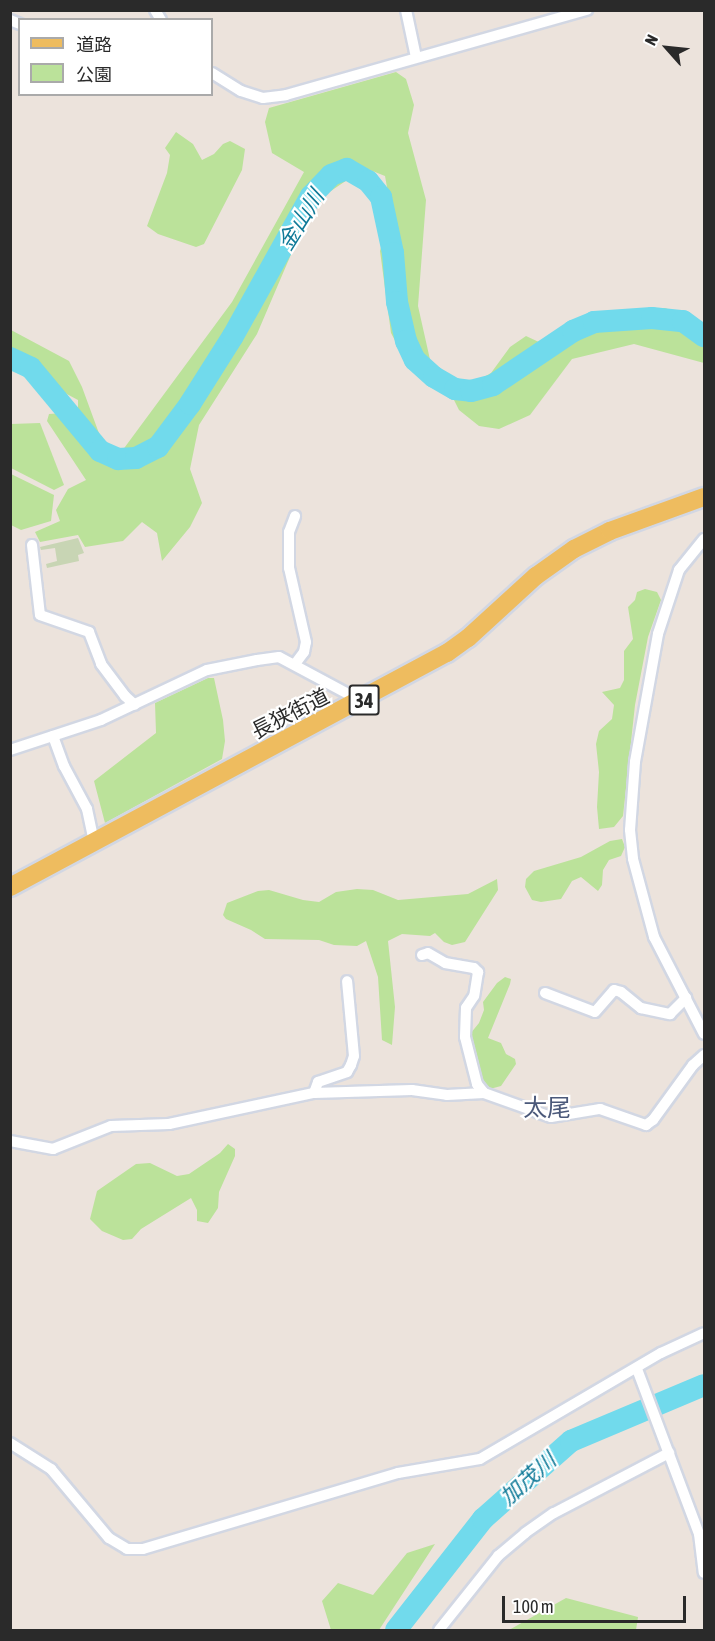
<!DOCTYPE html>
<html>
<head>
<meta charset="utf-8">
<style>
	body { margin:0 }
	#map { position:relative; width:715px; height:1641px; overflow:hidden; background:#ece3dc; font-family:"Asap Condensed","Noto Sans JP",sans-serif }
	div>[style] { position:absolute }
	.green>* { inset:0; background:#bbe29a }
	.cemetery>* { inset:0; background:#c8d5b4 }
	.river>* { height:22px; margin:-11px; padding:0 11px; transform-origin:11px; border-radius:11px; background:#71daec }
	.roads { filter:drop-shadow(2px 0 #d2d7e3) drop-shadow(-2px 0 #d2d7e3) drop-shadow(0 2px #d2d7e3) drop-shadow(0 -2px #d2d7e3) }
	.street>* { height:10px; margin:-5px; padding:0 5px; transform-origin:5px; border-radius:5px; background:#fff }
	.primary>* { height:18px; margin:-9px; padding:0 9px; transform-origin:9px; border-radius:9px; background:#eebc5f }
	span { translate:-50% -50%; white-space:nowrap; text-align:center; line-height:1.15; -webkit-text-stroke:4.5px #fff; paint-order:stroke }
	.shield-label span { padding:2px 4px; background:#fff; border:2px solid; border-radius:4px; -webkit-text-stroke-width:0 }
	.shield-label { font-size:20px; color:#2a2a2a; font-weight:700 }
	.street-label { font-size:21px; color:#2a2a2a }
	.water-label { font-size:22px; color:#107a98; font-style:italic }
	.quarter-label { font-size:24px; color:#4b597a }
	.frame { position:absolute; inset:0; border:12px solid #2a2a2a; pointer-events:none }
	.legend { position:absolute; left:18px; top:18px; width:195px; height:78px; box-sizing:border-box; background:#fff; border:2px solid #aaa; margin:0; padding:8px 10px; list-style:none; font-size:18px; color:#2a2a2a }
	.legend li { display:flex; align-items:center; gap:12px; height:30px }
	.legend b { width:30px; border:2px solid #aaa }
	.north { position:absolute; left:637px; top:18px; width:60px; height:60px; -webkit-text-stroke:4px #fff; paint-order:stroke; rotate:297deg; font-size:16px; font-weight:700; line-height:24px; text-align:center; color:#2a2a2a }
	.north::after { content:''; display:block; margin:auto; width:21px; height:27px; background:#2a2a2a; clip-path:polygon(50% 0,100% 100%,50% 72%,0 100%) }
	.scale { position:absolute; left:502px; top:1596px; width:184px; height:27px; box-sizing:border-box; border:3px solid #2a2a2a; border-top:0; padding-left:8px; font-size:18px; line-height:21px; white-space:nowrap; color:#2a2a2a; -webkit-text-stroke:4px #fff; paint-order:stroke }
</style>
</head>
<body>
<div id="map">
	<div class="green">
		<div style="clip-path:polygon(396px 72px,406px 79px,414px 105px,408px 133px,426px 200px,418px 306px,431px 364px,405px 359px,391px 333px,380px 251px,391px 210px,385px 176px,365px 168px,313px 203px,257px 334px,199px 425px,190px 469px,202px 503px,190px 527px,162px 561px,157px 533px,142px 522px,123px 541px,85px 547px,78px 535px,40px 542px,35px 532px,60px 521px,56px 510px,68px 489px,86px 480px,47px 421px,49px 414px,78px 412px,78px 400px,16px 367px,11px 368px,11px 330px,69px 361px,82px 387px,104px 447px,122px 451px,232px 302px,304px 172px,272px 153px,265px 122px,269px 108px)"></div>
		<div style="clip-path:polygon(176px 132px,193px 144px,202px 160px,214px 154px,223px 144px,230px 141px,245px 149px,242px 170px,204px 244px,196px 247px,158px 234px,147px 226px,167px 173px,170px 155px,165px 148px)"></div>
		<div style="clip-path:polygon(665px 308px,694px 318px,695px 336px,700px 346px,704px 339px,704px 363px,634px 344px,572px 359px,530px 415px,499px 429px,479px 426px,459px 410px,451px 394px,463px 384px,475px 382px,491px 373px,510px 347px,526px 336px,541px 343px,595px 316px,624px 310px)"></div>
		<div style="clip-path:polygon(40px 423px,64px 485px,54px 490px,11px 468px,11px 424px)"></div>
		<div style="clip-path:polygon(11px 474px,54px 495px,51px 521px,21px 530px,11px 525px)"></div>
		<div style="clip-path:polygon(645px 589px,657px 592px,661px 600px,648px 637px,635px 705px,623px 816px,614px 827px,599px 829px,597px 807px,599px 772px,596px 744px,599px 731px,612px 719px,614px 705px,602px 692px,620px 688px,624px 680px,624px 651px,633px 639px,628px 607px,635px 600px,637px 592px)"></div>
		<div style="clip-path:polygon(208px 678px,214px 678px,223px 720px,225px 741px,222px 759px,105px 823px,94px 781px,156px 733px,155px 703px)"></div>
		<div style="clip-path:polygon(622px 839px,625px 847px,621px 856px,609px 860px,603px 870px,602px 885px,598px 891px,581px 877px,572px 881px,561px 899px,541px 902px,532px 900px,525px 887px,526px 879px,534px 871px,581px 857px,610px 841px)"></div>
		<div style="clip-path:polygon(497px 879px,498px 890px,465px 942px,452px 945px,444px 942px,435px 933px,430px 936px,402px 934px,388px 941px,395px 1007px,392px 1045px,382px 1040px,378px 977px,366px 941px,357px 946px,334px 945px,319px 940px,265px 939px,251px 930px,226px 919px,223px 915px,227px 903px,258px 891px,269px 890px,303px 900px,319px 902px,336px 892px,357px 889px,373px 890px,398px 900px,468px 894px)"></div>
		<div style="clip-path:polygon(505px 977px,511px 979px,510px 984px,488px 1038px,501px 1043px,506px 1054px,515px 1059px,516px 1064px,501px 1086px,486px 1090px,480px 1081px,478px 1059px,470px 1043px,470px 1034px,479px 1023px,484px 1010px,483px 1002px,497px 983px)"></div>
		<div style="clip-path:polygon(228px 1144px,235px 1149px,235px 1156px,219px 1192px,218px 1208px,208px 1223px,197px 1221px,197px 1210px,191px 1198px,141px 1229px,132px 1239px,123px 1240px,102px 1231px,90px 1219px,97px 1191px,136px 1164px,150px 1163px,177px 1176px,189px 1174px,220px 1153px)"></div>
		<div style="clip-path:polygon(435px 1544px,379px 1630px,331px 1630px,322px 1601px,338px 1583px,373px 1595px,407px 1553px)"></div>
		<div style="clip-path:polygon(566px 1598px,638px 1617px,636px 1630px,509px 1630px)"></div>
	</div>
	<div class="cemetery">
		<div style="clip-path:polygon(78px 538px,84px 553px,78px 555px,79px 561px,47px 568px,46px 564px,57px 561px,55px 548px,41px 550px,40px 547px)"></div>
	</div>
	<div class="river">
		<div style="left:10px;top:358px;width:23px;rotate:25deg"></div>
		<div style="left:31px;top:368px;width:108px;rotate:50.3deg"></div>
		<div style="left:100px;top:451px;width:20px;rotate:24deg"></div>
		<div style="left:118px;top:459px;width:18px;rotate:-3deg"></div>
		<div style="left:136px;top:458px;width:25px;rotate:-27deg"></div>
		<div style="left:158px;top:447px;width:54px;rotate:-53.3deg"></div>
		<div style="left:190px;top:404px;width:80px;rotate:-57.7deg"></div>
		<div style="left:233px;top:336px;width:160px;rotate:-60.9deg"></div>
		<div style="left:311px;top:196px;width:29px;rotate:-46deg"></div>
		<div style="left:331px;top:175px;width:17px;rotate:-21deg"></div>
		<div style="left:347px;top:169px;width:24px;rotate:30deg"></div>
		<div style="left:368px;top:181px;width:21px;rotate:51deg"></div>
		<div style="left:381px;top:197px;width:57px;rotate:77.9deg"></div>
		<div style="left:393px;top:253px;width:49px;rotate:85.3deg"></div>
		<div style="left:397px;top:302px;width:40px;rotate:77deg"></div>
		<div style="left:406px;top:341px;width:21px;rotate:65deg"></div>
		<div style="left:415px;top:360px;width:25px;rotate:42deg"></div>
		<div style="left:434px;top:377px;width:24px;rotate:30deg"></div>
		<div style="left:455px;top:389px;width:16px;rotate:7deg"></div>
		<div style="left:471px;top:391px;width:23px;rotate:-15deg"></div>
		<div style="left:493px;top:385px;width:97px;rotate:-34deg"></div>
		<div style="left:573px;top:331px;width:23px;rotate:-23deg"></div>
		<div style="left:594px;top:322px;width:58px;rotate:-3.9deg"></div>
		<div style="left:652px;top:318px;width:31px;rotate:6deg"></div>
		<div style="left:683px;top:321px;width:26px;rotate:36deg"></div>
		<div style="left:396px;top:1630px;width:141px;rotate:-51.9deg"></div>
		<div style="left:483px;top:1519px;width:118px;rotate:-41.6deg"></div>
		<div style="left:571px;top:1441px;width:144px;rotate:-22.8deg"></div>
	</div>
	<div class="roads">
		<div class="street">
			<div style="left:155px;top:10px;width:12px;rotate:59deg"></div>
			<div style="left:406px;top:10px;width:48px;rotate:78deg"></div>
			<div style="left:10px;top:20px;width:11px;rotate:22deg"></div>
			<div style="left:212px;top:73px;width:34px;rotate:32deg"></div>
			<div style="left:241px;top:91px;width:23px;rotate:18deg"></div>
			<div style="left:263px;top:98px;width:23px;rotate:-7deg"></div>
			<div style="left:286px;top:95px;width:313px;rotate:-15.8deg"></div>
			<div style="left:704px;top:539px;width:40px;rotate:129deg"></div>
			<div style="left:679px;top:570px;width:67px;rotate:108.2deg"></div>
			<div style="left:658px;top:634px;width:130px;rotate:100.2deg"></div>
			<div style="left:635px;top:762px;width:68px;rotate:94.2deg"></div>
			<div style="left:630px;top:830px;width:29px;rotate:84deg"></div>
			<div style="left:633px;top:859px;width:81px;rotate:74.9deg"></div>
			<div style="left:654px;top:937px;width:109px;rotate:62.7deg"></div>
			<div style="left:32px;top:545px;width:70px;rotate:83.5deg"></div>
			<div style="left:40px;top:615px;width:52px;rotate:19.1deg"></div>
			<div style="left:89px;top:632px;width:34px;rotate:69deg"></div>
			<div style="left:101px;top:664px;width:40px;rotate:53deg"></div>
			<div style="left:125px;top:696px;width:13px;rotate:42deg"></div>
			<div style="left:295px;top:664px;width:15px;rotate:-53deg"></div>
			<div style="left:304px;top:652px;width:10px;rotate:-79deg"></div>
			<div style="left:306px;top:642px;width:76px;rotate:-102.9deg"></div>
			<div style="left:289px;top:568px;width:36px;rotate:-90deg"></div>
			<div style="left:289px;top:532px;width:17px;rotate:-69deg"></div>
			<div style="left:53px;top:736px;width:32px;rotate:70deg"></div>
			<div style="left:64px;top:766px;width:49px;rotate:61.9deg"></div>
			<div style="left:87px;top:809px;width:33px;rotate:78deg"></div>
			<div style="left:10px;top:750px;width:96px;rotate:-18.2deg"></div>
			<div style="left:101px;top:720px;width:117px;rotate:-25.3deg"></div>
			<div style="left:207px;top:670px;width:51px;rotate:-11.3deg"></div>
			<div style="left:257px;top:660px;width:22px;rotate:-8deg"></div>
			<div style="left:279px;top:657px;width:93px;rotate:28.2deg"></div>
			<div style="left:422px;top:955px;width:6px;rotate:-18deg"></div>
			<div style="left:428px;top:953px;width:20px;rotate:30deg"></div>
			<div style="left:445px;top:963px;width:29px;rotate:10deg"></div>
			<div style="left:474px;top:968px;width:6px;rotate:45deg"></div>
			<div style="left:478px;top:972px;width:24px;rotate:99deg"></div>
			<div style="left:474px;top:996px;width:14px;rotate:124deg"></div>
			<div style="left:466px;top:1008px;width:29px;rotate:92deg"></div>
			<div style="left:465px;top:1037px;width:49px;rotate:75.7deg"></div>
			<div style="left:477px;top:1084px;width:11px;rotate:52deg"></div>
			<div style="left:545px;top:993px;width:53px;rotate:20.8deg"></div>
			<div style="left:595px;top:1012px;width:29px;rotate:-49deg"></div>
			<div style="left:614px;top:990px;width:7px;rotate:16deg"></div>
			<div style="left:621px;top:992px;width:26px;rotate:39deg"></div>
			<div style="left:641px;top:1008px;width:30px;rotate:12deg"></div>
			<div style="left:670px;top:1014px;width:23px;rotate:-45deg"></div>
			<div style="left:314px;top:1093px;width:12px;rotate:-70deg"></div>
			<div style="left:318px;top:1082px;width:31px;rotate:-19deg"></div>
			<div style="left:347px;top:1072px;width:8px;rotate:-60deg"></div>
			<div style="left:351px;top:1065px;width:9px;rotate:-72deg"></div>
			<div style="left:354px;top:1056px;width:75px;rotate:-95.3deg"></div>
			<div style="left:10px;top:1141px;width:44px;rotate:10.5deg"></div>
			<div style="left:53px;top:1149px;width:62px;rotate:-21.6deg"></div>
			<div style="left:111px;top:1126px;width:58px;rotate:-2deg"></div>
			<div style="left:169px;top:1124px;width:148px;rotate:-12.1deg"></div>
			<div style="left:314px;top:1093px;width:98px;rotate:-1.8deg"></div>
			<div style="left:412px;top:1090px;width:35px;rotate:8deg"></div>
			<div style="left:447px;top:1095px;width:37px;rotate:-3deg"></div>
			<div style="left:484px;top:1093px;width:71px;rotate:19.7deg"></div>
			<div style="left:551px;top:1117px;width:50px;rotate:-9.3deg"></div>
			<div style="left:600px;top:1109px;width:49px;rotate:19.2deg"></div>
			<div style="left:646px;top:1125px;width:9px;rotate:-36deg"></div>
			<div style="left:653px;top:1120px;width:68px;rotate:-54deg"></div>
			<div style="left:693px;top:1065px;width:15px;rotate:-42deg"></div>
			<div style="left:637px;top:1369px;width:176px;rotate:69.4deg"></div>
			<div style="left:699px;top:1534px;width:39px;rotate:83deg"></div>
			<div style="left:10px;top:1443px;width:49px;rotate:32.4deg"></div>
			<div style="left:51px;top:1469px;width:90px;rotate:50deg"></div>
			<div style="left:109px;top:1538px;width:21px;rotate:31deg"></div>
			<div style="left:127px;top:1549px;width:16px"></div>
			<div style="left:143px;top:1549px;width:266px;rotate:-16.6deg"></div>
			<div style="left:398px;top:1473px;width:83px;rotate:-9.7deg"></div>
			<div style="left:480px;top:1459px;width:210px;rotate:-30.4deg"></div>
			<div style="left:661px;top:1353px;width:47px;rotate:-24.9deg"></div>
			<div style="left:439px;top:1630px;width:95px;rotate:-51.4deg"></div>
			<div style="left:498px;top:1556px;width:35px;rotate:-40deg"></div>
			<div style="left:525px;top:1533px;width:35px;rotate:-35deg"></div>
			<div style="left:554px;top:1513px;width:130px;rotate:-27.6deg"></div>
		</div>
		<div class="primary">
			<div style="left:10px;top:887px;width:496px;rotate:-28.2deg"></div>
			<div style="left:447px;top:653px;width:26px;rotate:-36deg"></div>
			<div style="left:468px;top:638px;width:92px;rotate:-42.4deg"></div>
			<div style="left:536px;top:576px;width:47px;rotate:-35.4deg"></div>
			<div style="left:574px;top:549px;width:40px;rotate:-26.6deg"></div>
			<div style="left:610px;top:531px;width:100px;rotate:-19.9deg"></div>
		</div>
	</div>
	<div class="shield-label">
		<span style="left:364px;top:700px">34</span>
	</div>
	<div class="street-label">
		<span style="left:290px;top:713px;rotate:-27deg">長狭街道</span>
	</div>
	<div class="water-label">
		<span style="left:301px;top:220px;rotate:-58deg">金山川</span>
		<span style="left:528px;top:1479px;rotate:-42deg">加茂川</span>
	</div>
	<div class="quarter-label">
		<span style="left:547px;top:1108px">太尾</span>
	</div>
	<div class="frame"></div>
	<ul class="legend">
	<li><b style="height:8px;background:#eebc5f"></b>道路</li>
	<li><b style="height:16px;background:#bbe29a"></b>公園</li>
	</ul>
	<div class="north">N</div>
	<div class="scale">100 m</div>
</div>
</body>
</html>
